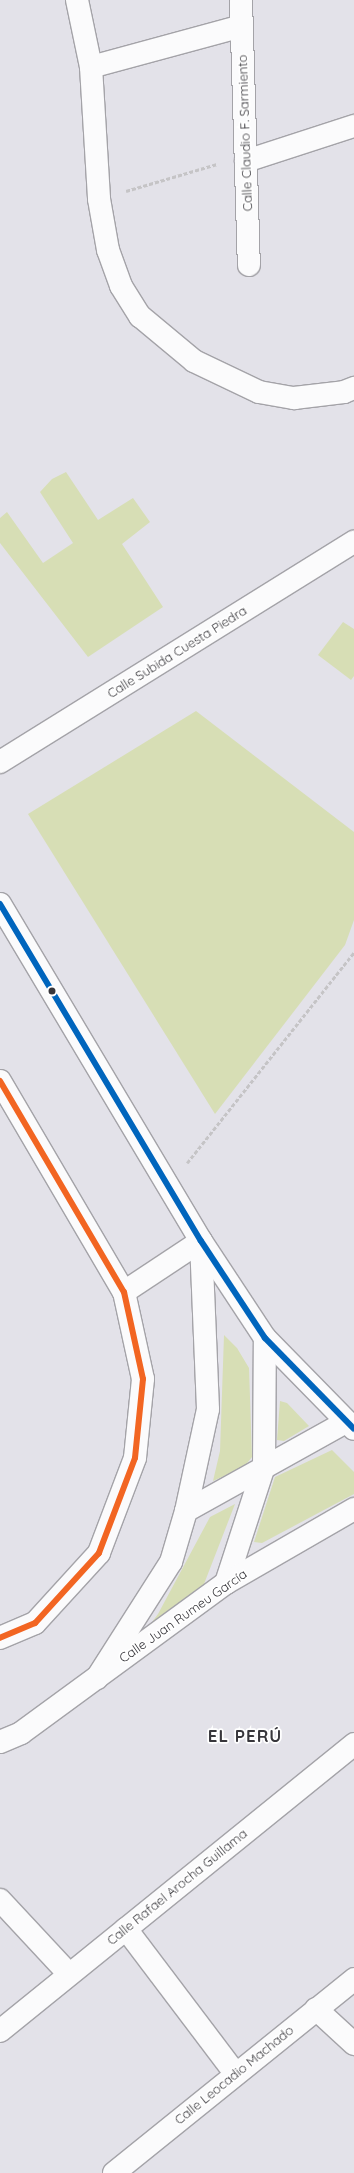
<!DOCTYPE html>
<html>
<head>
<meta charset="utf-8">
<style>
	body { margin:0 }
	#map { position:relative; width:354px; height:2173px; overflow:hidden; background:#e3e2e9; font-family:Quicksand,sans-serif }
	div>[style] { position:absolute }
	.green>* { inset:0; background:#d7deb5 }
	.path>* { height:2.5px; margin-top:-1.25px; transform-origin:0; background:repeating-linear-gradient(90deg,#c5c4c6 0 4px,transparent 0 6px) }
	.roads { filter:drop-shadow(1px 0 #a4a3a8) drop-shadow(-1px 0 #a4a3a8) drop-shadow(0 1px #a4a3a8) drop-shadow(0 -1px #a4a3a8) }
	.street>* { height:22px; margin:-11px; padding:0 11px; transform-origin:11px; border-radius:11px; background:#fbfbfc }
	.secondary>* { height:22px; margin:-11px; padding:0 11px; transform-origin:11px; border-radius:11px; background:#fbfbfc }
	.bus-1>* { height:6px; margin:-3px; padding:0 3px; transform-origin:3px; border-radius:3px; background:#0065bd }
	.bus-2>* { height:6px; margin:-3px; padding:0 3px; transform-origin:3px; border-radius:3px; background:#f26522 }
	.dots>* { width:11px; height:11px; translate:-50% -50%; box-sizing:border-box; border:2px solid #fff; border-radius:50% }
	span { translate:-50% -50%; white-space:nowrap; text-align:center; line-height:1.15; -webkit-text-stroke:3.5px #fff; paint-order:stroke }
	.street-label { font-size:13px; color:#37363b }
	.district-label { font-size:17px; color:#37363b; font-weight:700; letter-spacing:1px }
</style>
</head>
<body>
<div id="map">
	<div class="green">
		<div style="clip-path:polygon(66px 472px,98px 520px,133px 498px,150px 522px,122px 544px,163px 607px,88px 657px,0 543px,0 518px,7px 512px,43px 563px,73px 543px,40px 492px,52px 479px)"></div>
		<div style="clip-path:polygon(343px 622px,354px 629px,354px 676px,351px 680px,318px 655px)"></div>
		<div style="clip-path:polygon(196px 711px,354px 832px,354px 920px,345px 945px,215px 1114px,28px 814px)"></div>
		<div style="clip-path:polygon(224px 1335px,237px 1348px,249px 1368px,252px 1457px,244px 1467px,213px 1481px,220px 1451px)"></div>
		<div style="clip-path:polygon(280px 1401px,287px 1403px,309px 1426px,284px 1441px,277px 1440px)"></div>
		<div style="clip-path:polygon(332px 1450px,354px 1472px,354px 1494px,262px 1543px,254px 1542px,275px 1477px)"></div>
		<div style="clip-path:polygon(235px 1504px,204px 1584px,184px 1603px,147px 1629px,158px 1614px,210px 1517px)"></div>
	</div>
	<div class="path">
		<div style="left:126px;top:191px;width:95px;rotate:-16.5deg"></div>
		<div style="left:187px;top:1163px;width:269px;rotate:-51.6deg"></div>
	</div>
	<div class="roads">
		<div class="street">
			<div style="left:241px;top:0;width:265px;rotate:88.3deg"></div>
			<div style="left:91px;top:67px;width:156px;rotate:-15.2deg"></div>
			<div style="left:246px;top:161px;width:114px;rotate:-18deg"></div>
			<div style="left:0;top:762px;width:417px;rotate:-31.9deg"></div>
			<div style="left:0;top:904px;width:392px;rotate:59.2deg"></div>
			<div style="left:201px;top:1241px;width:116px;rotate:56.6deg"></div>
			<div style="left:265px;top:1338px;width:127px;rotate:45.6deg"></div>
			<div style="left:0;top:1081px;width:245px;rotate:59.6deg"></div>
			<div style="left:124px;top:1292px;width:89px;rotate:77.7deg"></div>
			<div style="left:143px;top:1379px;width:79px;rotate:95.8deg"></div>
			<div style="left:135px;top:1458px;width:102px;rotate:110.8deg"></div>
			<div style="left:99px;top:1553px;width:95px;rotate:132.4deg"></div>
			<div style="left:35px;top:1623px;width:38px;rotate:157deg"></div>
			<div style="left:124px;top:1292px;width:92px;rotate:-33.5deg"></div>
			<div style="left:186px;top:1511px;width:183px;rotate:-29.1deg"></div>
			<div style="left:226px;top:1583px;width:123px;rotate:-72deg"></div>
			<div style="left:264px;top:1466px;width:128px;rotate:-89.6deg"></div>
			<div style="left:97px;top:1678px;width:138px;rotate:-57.5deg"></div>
			<div style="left:171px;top:1562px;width:53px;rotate:-73.6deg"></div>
			<div style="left:186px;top:1511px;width:104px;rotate:-77.8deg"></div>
			<div style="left:208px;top:1409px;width:168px;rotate:-92.4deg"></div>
			<div style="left:0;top:1742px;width:23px;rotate:-23deg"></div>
			<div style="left:21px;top:1733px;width:254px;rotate:-36.2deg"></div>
			<div style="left:226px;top:1583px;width:148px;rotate:-30deg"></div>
			<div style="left:0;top:1900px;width:101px;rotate:47deg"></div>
			<div style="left:126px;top:1929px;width:181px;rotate:52.9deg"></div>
			<div style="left:316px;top:2009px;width:52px;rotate:42.6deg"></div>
			<div style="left:0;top:2031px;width:456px;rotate:-39deg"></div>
			<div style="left:114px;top:2173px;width:309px;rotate:-38.9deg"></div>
		</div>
		<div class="secondary">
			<div style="left:77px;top:0;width:68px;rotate:78.2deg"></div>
			<div style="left:91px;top:67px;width:132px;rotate:86.5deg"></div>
			<div style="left:99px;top:199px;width:52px;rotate:80deg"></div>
			<div style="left:108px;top:250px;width:38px;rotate:70deg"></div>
			<div style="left:121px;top:286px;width:36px;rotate:58deg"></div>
			<div style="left:140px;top:316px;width:70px;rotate:39.8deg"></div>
			<div style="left:194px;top:361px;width:72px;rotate:25.5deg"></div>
			<div style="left:259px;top:392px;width:36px;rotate:10deg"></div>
			<div style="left:294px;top:398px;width:50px;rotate:-6.8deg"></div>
			<div style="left:344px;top:392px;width:11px;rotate:-22deg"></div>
		</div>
	</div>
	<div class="bus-1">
		<div style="left:0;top:904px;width:392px;rotate:59.2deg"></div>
		<div style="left:201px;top:1241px;width:116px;rotate:56.6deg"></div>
		<div style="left:265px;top:1338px;width:127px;rotate:45.6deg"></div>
	</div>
	<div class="bus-2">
		<div style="left:0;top:1081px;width:245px;rotate:59.6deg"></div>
		<div style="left:124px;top:1292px;width:89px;rotate:77.7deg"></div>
		<div style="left:143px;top:1379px;width:79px;rotate:95.8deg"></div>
		<div style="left:135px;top:1458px;width:102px;rotate:110.8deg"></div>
		<div style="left:99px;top:1553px;width:95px;rotate:132.4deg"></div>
		<div style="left:35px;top:1623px;width:38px;rotate:157deg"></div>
	</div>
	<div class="dots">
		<div style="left:52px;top:991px;background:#37363b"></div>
	</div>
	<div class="street-label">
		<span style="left:245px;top:133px;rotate:-92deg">Calle Claudio F. Sarmiento</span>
		<span style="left:177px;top:652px;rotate:-32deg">Calle Subida Cuesta Piedra</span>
		<span style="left:183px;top:1616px;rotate:-35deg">Calle Juan Rumeu García</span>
		<span style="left:177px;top:1887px;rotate:-39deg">Calle Rafael Arocha Guillama</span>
		<span style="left:234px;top:2075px;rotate:-39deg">Calle Leocadio Machado</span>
	</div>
	<div class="district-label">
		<span style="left:245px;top:1736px">EL PERÚ</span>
	</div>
</div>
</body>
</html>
